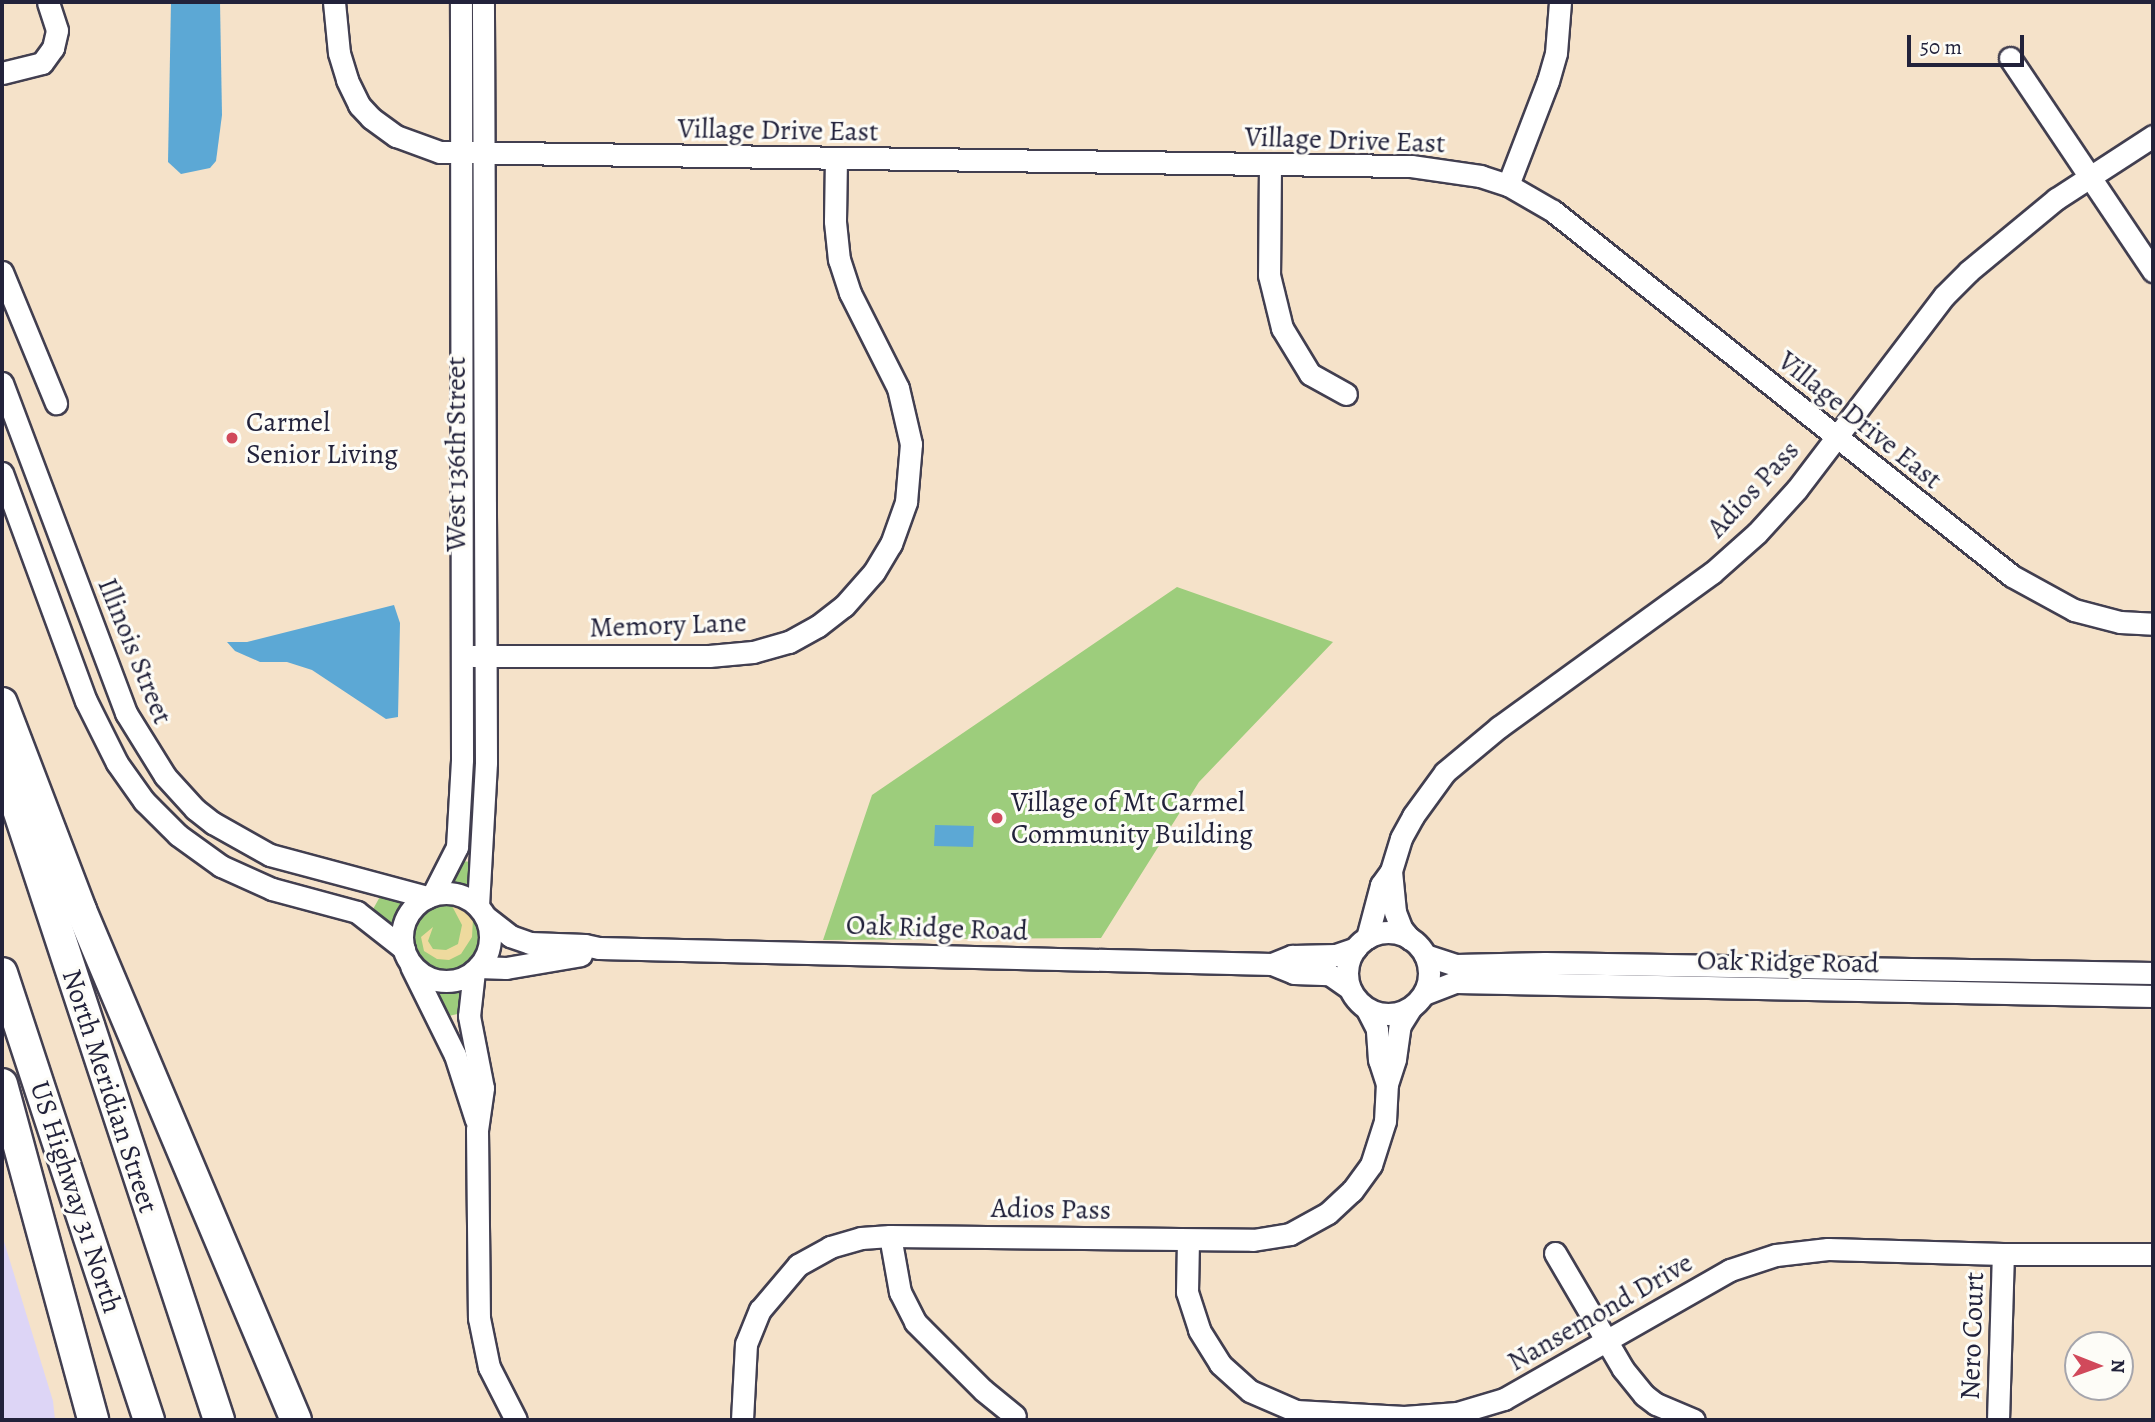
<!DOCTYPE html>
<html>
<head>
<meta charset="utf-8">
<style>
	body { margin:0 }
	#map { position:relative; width:2155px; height:1422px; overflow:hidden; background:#f5e2c9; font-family:Alegreya,serif }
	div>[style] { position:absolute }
	.built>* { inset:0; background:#ddd5f6 }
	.green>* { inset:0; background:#9dcd7c }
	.round { border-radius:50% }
	.sand>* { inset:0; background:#eeda9e }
	.water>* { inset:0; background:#5ca8d5 }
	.roads { filter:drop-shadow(2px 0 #423f50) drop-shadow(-2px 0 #423f50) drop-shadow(0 2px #423f50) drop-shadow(0 -2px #423f50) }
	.minor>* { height:21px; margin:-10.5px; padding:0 10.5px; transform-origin:10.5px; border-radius:10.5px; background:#fff }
	.minor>.ring { margin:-10.5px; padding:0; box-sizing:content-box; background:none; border:21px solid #fff; border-radius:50% }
	.highway>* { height:30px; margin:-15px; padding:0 15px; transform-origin:15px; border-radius:15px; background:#fff }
	.dots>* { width:19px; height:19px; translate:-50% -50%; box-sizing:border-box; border:4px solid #fdfcf7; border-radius:50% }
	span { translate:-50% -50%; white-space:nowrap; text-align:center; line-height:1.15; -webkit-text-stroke:6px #fdfcf7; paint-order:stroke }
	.street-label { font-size:28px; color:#22223b }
	.poi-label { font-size:28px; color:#22223b }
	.left { translate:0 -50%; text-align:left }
	.frame { position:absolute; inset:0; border:4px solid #22223b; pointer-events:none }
	.north { position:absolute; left:2064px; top:1331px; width:70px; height:70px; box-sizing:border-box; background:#fdfcf7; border:2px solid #a5a5ac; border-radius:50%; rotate:91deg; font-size:19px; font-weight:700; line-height:28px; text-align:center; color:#22223b }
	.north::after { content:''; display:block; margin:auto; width:24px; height:32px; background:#d1495b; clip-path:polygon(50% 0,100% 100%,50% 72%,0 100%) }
	.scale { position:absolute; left:1907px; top:35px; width:117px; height:32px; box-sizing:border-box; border:4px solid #22223b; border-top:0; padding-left:9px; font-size:21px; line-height:24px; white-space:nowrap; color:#22223b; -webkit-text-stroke:5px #fdfcf7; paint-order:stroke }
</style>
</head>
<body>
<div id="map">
	<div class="built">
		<div style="clip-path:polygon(2px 1235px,53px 1401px,55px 1420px,2px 1420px)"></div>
	</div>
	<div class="green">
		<div style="clip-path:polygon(1177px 587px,1333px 642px,1199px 782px,1101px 938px,823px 940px,872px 795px)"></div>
		<div style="clip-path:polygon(461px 861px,472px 862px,470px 891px,447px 885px)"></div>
		<div style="clip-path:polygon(382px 893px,409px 900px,398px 916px,394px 930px,372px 911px)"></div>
		<div class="round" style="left:413px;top:904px;width:66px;height:66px"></div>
		<div style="clip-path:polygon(464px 985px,462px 1013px,444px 1017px,431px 986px,447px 989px)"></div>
	</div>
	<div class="sand">
		<div style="clip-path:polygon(451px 904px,463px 909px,473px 918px,472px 937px,461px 954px,449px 960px,437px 959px,424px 951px,421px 937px,433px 927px,428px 941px,433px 949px,446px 950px,458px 944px,462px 925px)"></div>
	</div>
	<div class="water">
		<div style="clip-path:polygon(171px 2px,220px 2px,222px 115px,216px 161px,210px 168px,181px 174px,168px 162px)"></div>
		<div style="clip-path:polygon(394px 605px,400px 623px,398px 717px,386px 719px,312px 670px,287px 662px,260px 662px,235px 651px,227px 642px,247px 642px)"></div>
		<div style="clip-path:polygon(935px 825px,974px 826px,973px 847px,934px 846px)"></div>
	</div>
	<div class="roads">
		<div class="minor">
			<div style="left:334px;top:2px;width:51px;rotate:84.4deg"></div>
			<div style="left:339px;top:53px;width:28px;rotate:73deg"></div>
			<div style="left:347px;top:80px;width:28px;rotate:64deg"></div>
			<div style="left:359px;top:105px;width:18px;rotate:47deg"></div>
			<div style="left:371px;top:118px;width:31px;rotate:36deg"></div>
			<div style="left:396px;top:136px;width:47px;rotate:20deg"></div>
			<div style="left:440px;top:152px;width:971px;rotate:0.83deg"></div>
			<div style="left:1411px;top:166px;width:70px;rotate:8.2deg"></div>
			<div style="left:1480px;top:176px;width:29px;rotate:18deg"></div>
			<div style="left:1508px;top:185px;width:52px;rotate:30deg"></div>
			<div style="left:1553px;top:211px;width:586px;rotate:38.49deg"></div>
			<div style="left:2012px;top:576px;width:71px;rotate:28.7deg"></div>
			<div style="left:2074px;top:610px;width:48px;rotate:14.6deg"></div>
			<div style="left:2120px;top:622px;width:33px;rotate:3deg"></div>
			<div style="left:2010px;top:58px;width:257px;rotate:56.1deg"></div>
			<div style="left:2px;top:73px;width:41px;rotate:-14deg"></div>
			<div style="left:42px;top:63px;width:19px;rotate:-54deg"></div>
			<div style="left:53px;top:48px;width:18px;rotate:-77deg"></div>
			<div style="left:57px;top:30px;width:29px;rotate:-108deg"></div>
			<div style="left:1270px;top:165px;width:110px;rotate:90.5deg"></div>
			<div style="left:1269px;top:275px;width:55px;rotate:76.2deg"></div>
			<div style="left:1282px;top:328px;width:54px;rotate:58.7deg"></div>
			<div style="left:1310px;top:374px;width:41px;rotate:29.1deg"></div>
			<div style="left:1508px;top:185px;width:111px;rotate:-69deg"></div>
			<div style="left:1548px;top:81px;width:29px;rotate:-74deg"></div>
			<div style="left:1556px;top:53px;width:51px;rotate:-85.5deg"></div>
			<div style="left:2px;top:272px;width:142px;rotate:67.6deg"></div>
			<div style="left:2px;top:383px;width:353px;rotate:69.4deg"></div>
			<div style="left:126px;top:713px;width:74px;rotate:58.2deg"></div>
			<div style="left:165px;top:776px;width:45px;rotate:47.7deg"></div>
			<div style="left:195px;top:809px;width:23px;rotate:38deg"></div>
			<div style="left:213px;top:823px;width:65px;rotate:29.3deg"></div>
			<div style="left:270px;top:855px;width:163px;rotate:15deg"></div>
			<div style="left:2px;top:473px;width:243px;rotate:69.8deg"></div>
			<div style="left:86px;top:701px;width:69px;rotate:63.4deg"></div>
			<div style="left:117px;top:763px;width:47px;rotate:54.6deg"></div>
			<div style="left:144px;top:801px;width:48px;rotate:45deg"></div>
			<div style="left:178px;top:835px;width:53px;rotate:35.8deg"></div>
			<div style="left:221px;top:866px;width:56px;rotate:24.3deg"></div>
			<div style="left:272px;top:889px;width:88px;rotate:15.1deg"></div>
			<div style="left:357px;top:912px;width:60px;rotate:38.2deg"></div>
			<div style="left:473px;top:656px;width:236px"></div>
			<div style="left:709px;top:656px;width:44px;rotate:-5.2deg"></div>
			<div style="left:753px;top:652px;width:37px;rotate:-16deg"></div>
			<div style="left:789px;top:642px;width:33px;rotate:-29deg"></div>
			<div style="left:818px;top:626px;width:33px;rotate:-38deg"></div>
			<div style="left:844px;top:606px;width:45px;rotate:-48.6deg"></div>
			<div style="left:874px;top:572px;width:33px;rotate:-59deg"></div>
			<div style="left:891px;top:544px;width:45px;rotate:-70.3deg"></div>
			<div style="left:906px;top:502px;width:58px;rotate:-85.1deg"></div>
			<div style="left:911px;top:444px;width:57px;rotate:-103.1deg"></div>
			<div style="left:898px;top:388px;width:106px;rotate:-116.8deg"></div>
			<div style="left:850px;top:293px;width:35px;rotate:-108deg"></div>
			<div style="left:839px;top:260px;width:39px;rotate:-96deg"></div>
			<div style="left:835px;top:221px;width:63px;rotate:-89.1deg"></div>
			<div style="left:1391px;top:871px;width:41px;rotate:84.4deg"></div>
			<div style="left:1395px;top:912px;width:17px;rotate:69deg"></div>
			<div style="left:1401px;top:928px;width:14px;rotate:51deg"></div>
			<div class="ring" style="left:402px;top:893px;width:67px;height:67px"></div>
			<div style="left:433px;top:894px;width:53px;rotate:-62.9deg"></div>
			<div style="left:457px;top:847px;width:88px;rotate:-86.7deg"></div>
			<div style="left:462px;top:759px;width:757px;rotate:-90.08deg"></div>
			<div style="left:478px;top:906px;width:144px;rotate:-86.8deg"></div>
			<div style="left:486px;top:762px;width:760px;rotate:-90.23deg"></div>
			<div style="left:486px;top:917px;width:31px;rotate:38deg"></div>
			<div style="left:510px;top:936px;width:21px;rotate:19deg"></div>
			<div style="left:530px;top:943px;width:55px;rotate:2.1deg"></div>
			<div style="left:585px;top:945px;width:14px;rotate:12deg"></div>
			<div style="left:599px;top:948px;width:673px;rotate:1.36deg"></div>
			<div style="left:1272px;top:964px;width:24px;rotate:22deg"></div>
			<div style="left:1294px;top:973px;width:35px;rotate:2deg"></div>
			<div style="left:1329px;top:974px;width:24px;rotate:35deg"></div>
			<div class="ring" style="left:1347px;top:932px;width:61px;height:61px"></div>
			<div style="left:1367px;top:938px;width:55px;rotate:-75.2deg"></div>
			<div style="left:1381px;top:885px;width:17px;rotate:-54deg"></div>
			<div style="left:1391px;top:871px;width:34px;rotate:-73deg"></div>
			<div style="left:1401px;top:838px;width:25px;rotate:-61deg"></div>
			<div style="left:1413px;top:816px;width:54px;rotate:-54deg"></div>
			<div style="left:1445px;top:772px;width:70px;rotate:-39.8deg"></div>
			<div style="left:1499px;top:727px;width:263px;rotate:-35.9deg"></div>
			<div style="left:1712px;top:573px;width:60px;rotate:-41.6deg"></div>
			<div style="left:1757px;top:533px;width:59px;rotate:-47.7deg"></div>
			<div style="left:1797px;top:489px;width:243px;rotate:-52.7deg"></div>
			<div style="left:1944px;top:296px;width:35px;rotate:-45deg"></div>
			<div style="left:1969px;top:271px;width:113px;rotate:-39.6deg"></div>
			<div style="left:2056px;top:199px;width:116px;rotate:-33deg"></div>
			<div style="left:1425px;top:955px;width:33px;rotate:18deg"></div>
			<div style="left:1456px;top:965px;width:89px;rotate:-1.3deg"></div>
			<div style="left:1545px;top:963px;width:608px;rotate:0.94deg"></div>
			<div style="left:1272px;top:964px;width:22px;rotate:-22deg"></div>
			<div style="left:1292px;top:956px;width:44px;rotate:-1.3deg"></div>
			<div style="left:1336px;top:955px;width:21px;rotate:-19deg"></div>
			<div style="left:411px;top:966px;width:99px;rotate:63.7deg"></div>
			<div style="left:455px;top:1055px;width:68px;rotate:72.1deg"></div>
			<div style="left:478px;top:967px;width:28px;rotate:2deg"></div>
			<div style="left:506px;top:968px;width:76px;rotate:-9.8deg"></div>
			<div style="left:474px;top:971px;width:45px;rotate:96.3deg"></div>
			<div style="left:469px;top:1016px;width:73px;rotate:79deg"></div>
			<div style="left:483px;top:1088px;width:42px;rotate:98.1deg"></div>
			<div style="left:477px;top:1130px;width:188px;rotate:89.4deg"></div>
			<div style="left:479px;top:1318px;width:50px;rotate:78.5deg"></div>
			<div style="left:489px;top:1367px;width:59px;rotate:63deg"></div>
			<div style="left:1424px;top:994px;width:34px;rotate:-21deg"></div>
			<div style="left:1456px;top:982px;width:697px;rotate:1.15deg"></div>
			<div style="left:1387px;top:1084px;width:26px;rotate:-72deg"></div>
			<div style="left:1395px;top:1059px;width:34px;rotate:-82deg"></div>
			<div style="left:1400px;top:1025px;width:19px;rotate:-58deg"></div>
			<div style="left:890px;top:1236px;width:57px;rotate:79.9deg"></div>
			<div style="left:900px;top:1292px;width:34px;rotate:63deg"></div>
			<div style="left:915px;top:1322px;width:96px;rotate:45deg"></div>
			<div style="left:983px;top:1390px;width:41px;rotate:39.1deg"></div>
			<div style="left:1188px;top:1240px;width:52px;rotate:91.1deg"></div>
			<div style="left:1187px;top:1292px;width:40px;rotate:72deg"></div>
			<div style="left:1199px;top:1330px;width:40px;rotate:58deg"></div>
			<div style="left:1220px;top:1364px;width:40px;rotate:42deg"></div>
			<div style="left:1250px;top:1391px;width:50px;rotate:23.5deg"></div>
			<div style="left:1296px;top:1411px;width:108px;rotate:3.2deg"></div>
			<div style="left:1404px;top:1417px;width:53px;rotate:-4.3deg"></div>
			<div style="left:1457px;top:1413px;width:49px;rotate:-16.6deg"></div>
			<div style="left:1504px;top:1399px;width:260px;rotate:-29.7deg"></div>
			<div style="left:1730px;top:1270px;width:48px;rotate:-18.1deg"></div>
			<div style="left:1776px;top:1255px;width:52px;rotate:-6.6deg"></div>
			<div style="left:1828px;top:1249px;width:175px;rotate:1.6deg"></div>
			<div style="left:2003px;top:1254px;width:150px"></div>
			<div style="left:1555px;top:1253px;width:134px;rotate:59.6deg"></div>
			<div style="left:1623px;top:1369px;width:33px;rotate:51deg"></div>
			<div style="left:1644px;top:1395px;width:15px;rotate:37deg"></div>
			<div style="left:1656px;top:1404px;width:41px;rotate:22.8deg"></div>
			<div style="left:742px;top:1420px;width:76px;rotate:-87deg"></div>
			<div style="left:746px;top:1344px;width:37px;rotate:-68deg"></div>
			<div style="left:760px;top:1310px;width:59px;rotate:-49.8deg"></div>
			<div style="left:798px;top:1265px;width:37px;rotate:-29deg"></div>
			<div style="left:830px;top:1247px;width:32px;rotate:-16deg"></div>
			<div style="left:861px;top:1238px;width:29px;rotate:-4deg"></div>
			<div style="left:890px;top:1236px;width:363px;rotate:0.6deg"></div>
			<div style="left:1253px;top:1240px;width:37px;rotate:-9deg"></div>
			<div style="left:1290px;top:1234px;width:43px;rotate:-28.9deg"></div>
			<div style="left:1328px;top:1213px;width:33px;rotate:-43deg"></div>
			<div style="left:1352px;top:1191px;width:32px;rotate:-54deg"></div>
			<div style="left:1371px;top:1165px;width:46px;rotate:-72.3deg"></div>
			<div style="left:1385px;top:1121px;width:37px;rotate:-87deg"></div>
			<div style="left:1387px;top:1084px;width:25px;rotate:-108deg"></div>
			<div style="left:1379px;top:1060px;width:31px;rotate:-94deg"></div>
			<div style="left:1377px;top:1029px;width:22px;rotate:-117deg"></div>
			<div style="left:1998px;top:1420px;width:166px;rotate:-88.3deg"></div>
		</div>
		<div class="highway">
			<div style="left:2px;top:703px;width:222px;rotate:69.1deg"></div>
			<div style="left:81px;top:910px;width:553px;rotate:67.14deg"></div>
			<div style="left:2px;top:761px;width:694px;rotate:71.77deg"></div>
			<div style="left:2px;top:973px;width:471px;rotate:71.8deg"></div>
			<div style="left:2px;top:1084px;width:348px;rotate:74.8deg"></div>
		</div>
	</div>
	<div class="dots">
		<div style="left:232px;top:438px;background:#d1495b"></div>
		<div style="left:997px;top:818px;background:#d1495b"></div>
	</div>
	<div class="street-label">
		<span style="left:778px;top:130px;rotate:1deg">Village Drive East</span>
		<span style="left:1345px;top:140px;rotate:2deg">Village Drive East</span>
		<span style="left:1860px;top:420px;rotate:39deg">Village Drive East</span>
		<span style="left:456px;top:454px;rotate:-90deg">West 136th Street</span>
		<span style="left:1753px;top:489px;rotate:-47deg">Adios Pass</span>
		<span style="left:668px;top:625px;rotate:-2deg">Memory Lane</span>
		<span style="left:135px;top:651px;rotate:68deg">Illinois Street</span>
		<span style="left:937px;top:928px;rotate:2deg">Oak Ridge Road</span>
		<span style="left:1788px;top:962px;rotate:1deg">Oak Ridge Road</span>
		<span style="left:110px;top:1091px;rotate:72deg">North Meridian Street</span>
		<span style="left:76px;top:1197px;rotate:72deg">US Highway 31 North</span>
		<span style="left:1051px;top:1209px;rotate:1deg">Adios Pass</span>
		<span style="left:1600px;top:1312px;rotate:-30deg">Nansemond Drive</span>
		<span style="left:1972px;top:1336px;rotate:-88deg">Nero Court</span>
	</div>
	<div class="poi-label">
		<span class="left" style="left:246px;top:438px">Carmel<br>Senior Living</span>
		<span class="left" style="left:1011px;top:818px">Village of Mt Carmel<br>Community Building</span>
	</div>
	<div class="frame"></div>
	<div class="north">N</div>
	<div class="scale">50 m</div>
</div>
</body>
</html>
